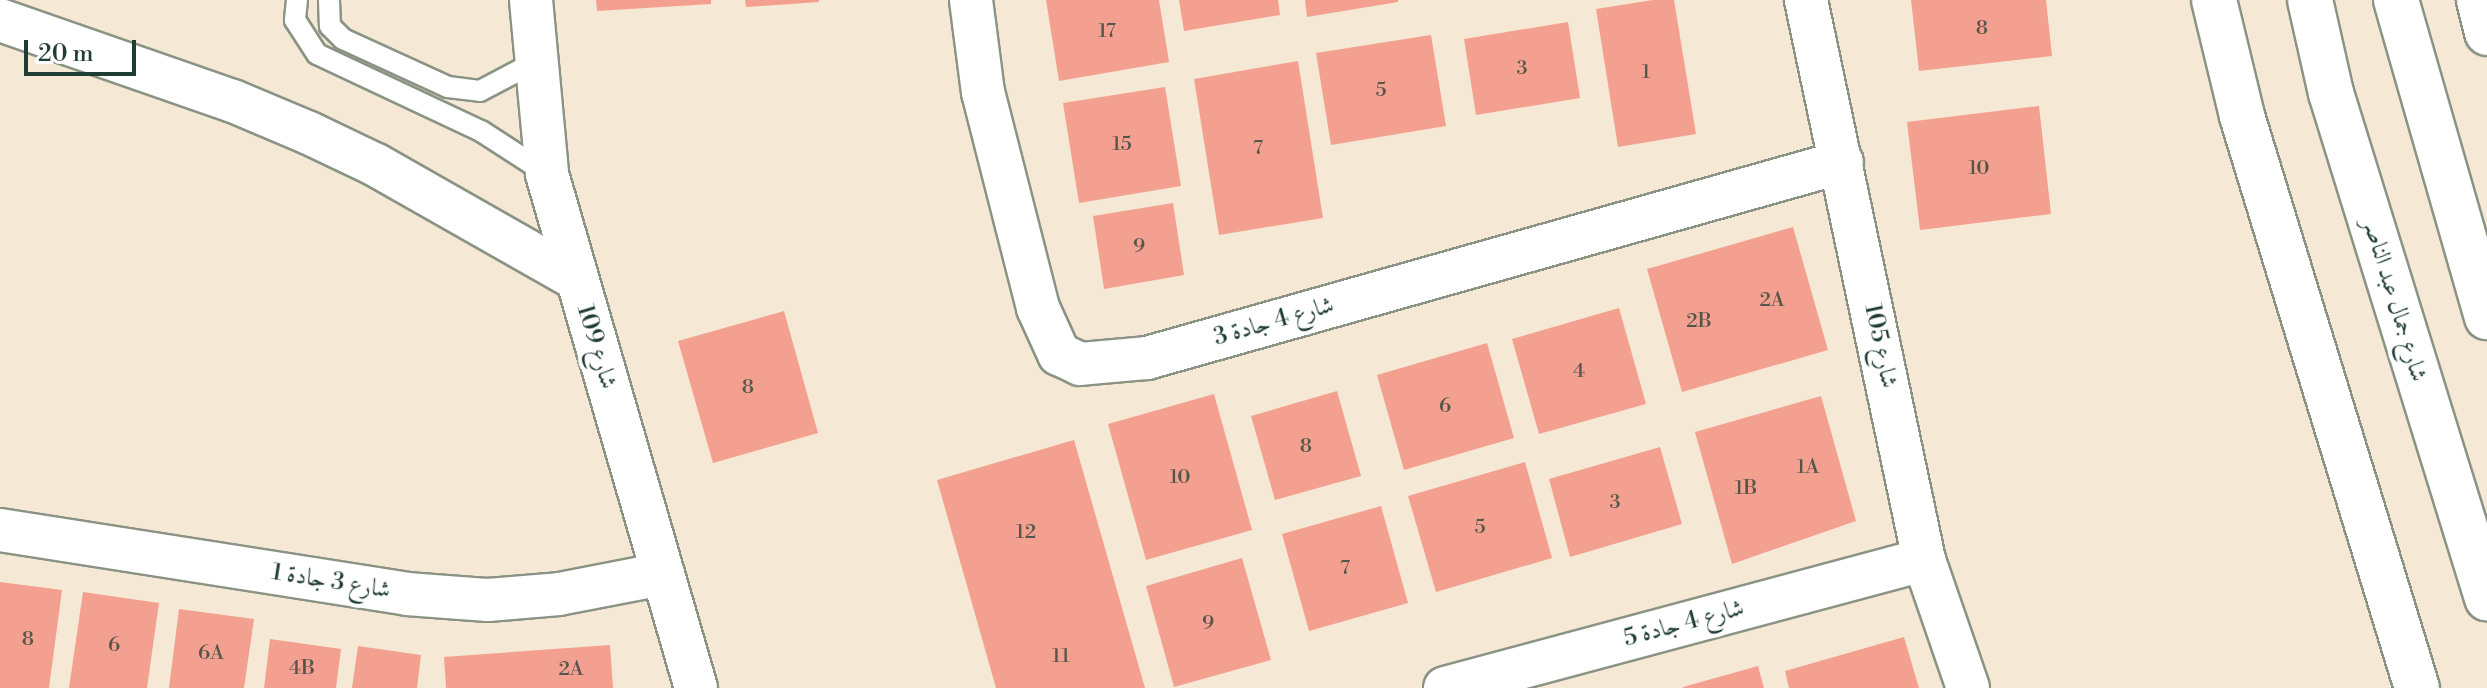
<!DOCTYPE html>
<html>
<head>
<meta charset="utf-8">
<style>
	body { margin:0 }
	#map { position:relative; width:2487px; height:688px; overflow:hidden; background:#f5e9d5; font-family:"Libre Bodoni",Amiri,serif }
	div>[style] { position:absolute }
	.building>* { inset:0; background:#f4a090 }
	.roads { filter:drop-shadow(2px 0 #8a9384) drop-shadow(-2px 0 #8a9384) drop-shadow(0 2px #8a9384) drop-shadow(0 -2px #8a9384) }
	.service>* { height:20px; margin:-10px; padding:0 10px; transform-origin:10px; border-radius:10px; background:#fff }
	.minor>* { height:42px; margin:-21px; padding:0 21px; transform-origin:21px; border-radius:21px; background:#fff }
	.secondary>* { height:44px; margin:-22px; padding:0 22px; transform-origin:22px; border-radius:22px; background:#fff }
	.trunk>* { height:44px; margin:-22px; padding:0 22px; transform-origin:22px; border-radius:22px; background:#fff }
	span { translate:-50% -50%; white-space:nowrap; text-align:center; line-height:1.15; -webkit-text-stroke:8px #fff; paint-order:stroke }
	.number-label { font-size:20px; color:#54564b }
	.number-label span { -webkit-text-stroke-width:0 }
	.street-label { font-size:24px; color:#1f3d34 }
	.scale { position:absolute; left:24px; top:40px; width:112px; height:36px; box-sizing:border-box; border:4px solid #1f3d34; border-top:0; padding-left:10px; font-size:24px; line-height:28px; white-space:nowrap; color:#1f3d34; -webkit-text-stroke:6px #fff; paint-order:stroke }
</style>
</head>
<body>
<div id="map">
	<div class="building">
		<div style="clip-path:polygon(596px 0,711px 0,711px 4px,597px 11px)"></div>
		<div style="clip-path:polygon(745px 0,819px 0,819px 2px,746px 7px)"></div>
		<div style="clip-path:polygon(1046px 0,1159px 0,1169px 62px,1059px 81px)"></div>
		<div style="clip-path:polygon(1179px 0,1278px 0,1280px 15px,1184px 31px)"></div>
		<div style="clip-path:polygon(1305px 0,1398px 0,1398px 2px,1307px 17px)"></div>
		<div style="clip-path:polygon(1653px 0,1674px 0,1696px 134px,1618px 147px,1596px 9px)"></div>
		<div style="clip-path:polygon(1911px 0,2046px 0,2052px 56px,1919px 71px)"></div>
		<div style="clip-path:polygon(1568px 22px,1580px 98px,1476px 115px,1464px 39px)"></div>
		<div style="clip-path:polygon(1431px 35px,1446px 126px,1331px 145px,1316px 53px)"></div>
		<div style="clip-path:polygon(1298px 61px,1323px 218px,1219px 235px,1194px 79px)"></div>
		<div style="clip-path:polygon(1165px 87px,1181px 186px,1079px 203px,1063px 103px)"></div>
		<div style="clip-path:polygon(2039px 106px,2051px 214px,1920px 230px,1907px 122px)"></div>
		<div style="clip-path:polygon(1173px 203px,1184px 275px,1104px 289px,1093px 216px)"></div>
		<div style="clip-path:polygon(1793px 227px,1828px 350px,1682px 392px,1647px 269px)"></div>
		<div style="clip-path:polygon(1619px 308px,1646px 404px,1539px 434px,1512px 339px)"></div>
		<div style="clip-path:polygon(784px 311px,818px 433px,713px 463px,678px 341px)"></div>
		<div style="clip-path:polygon(1487px 343px,1514px 438px,1404px 470px,1377px 375px)"></div>
		<div style="clip-path:polygon(1337px 391px,1361px 476px,1275px 500px,1251px 416px)"></div>
		<div style="clip-path:polygon(1214px 394px,1252px 530px,1146px 560px,1108px 424px)"></div>
		<div style="clip-path:polygon(1821px 396px,1856px 521px,1732px 564px,1695px 432px)"></div>
		<div style="clip-path:polygon(1074px 440px,1145px 688px,996px 688px,937px 480px)"></div>
		<div style="clip-path:polygon(1660px 447px,1682px 524px,1570px 557px,1549px 479px)"></div>
		<div style="clip-path:polygon(1525px 462px,1552px 558px,1436px 592px,1408px 496px)"></div>
		<div style="clip-path:polygon(1381px 506px,1408px 603px,1309px 631px,1282px 534px)"></div>
		<div style="clip-path:polygon(1242px 558px,1271px 660px,1174px 687px,1146px 586px)"></div>
		<div style="clip-path:polygon(0 582px,62px 590px,49px 688px,0 688px)"></div>
		<div style="clip-path:polygon(83px 592px,159px 603px,147px 688px,69px 688px)"></div>
		<div style="clip-path:polygon(179px 609px,254px 619px,244px 688px,169px 688px)"></div>
		<div style="clip-path:polygon(1904px 637px,1919px 688px,1789px 688px,1785px 671px)"></div>
		<div style="clip-path:polygon(270px 639px,341px 649px,336px 688px,264px 688px)"></div>
		<div style="clip-path:polygon(610px 645px,613px 688px,446px 688px,444px 657px)"></div>
		<div style="clip-path:polygon(358px 646px,421px 655px,417px 688px,352px 688px)"></div>
		<div style="clip-path:polygon(1758px 666px,1764px 688px,1683px 688px,1683px 687px)"></div>
	</div>
	<div class="roads">
		<div class="service">
			<div style="left:297px;top:0;width:20px;rotate:96deg"></div>
			<div style="left:295px;top:20px;width:40px;rotate:57.1deg"></div>
			<div style="left:317px;top:54px;width:181px;rotate:25.2deg"></div>
			<div style="left:481px;top:131px;width:77px;rotate:32.9deg"></div>
			<div style="left:329px;top:0;width:26px;rotate:88deg"></div>
			<div style="left:330px;top:26px;width:18px;rotate:45deg"></div>
			<div style="left:343px;top:39px;width:115px;rotate:24.6deg"></div>
			<div style="left:448px;top:87px;width:32px;rotate:7deg"></div>
			<div style="left:480px;top:91px;width:62px;rotate:-27.8deg"></div>
		</div>
		<div class="minor">
			<div style="left:531px;top:0;width:175px;rotate:84.7deg"></div>
			<div style="left:547px;top:174px;width:535px;rotate:73.83deg"></div>
			<div style="left:971px;top:0;width:93px;rotate:82.6deg"></div>
			<div style="left:983px;top:92px;width:223px;rotate:75.7deg"></div>
			<div style="left:1038px;top:308px;width:51px;rotate:65.5deg"></div>
			<div style="left:1059px;top:354px;width:23px;rotate:25deg"></div>
			<div style="left:1080px;top:364px;width:67px;rotate:-5.1deg"></div>
			<div style="left:1147px;top:358px;width:722px;rotate:-15.75deg"></div>
			<div style="left:1806px;top:0;width:572px;rotate:78.1deg"></div>
			<div style="left:1924px;top:560px;width:135px;rotate:71deg"></div>
			<div style="left:0;top:20px;width:247px;rotate:19.2deg"></div>
			<div style="left:233px;top:101px;width:82px;rotate:22.8deg"></div>
			<div style="left:309px;top:133px;width:74px;rotate:25.5deg"></div>
			<div style="left:376px;top:165px;width:229px;rotate:29.6deg"></div>
			<div style="left:0;top:530px;width:412px;rotate:8.9deg"></div>
			<div style="left:407px;top:594px;width:81px;rotate:4.2deg"></div>
			<div style="left:488px;top:600px;width:71px;rotate:-4.8deg"></div>
			<div style="left:559px;top:594px;width:106px;rotate:-10.9deg"></div>
			<div style="left:1445px;top:688px;width:496px;rotate:-15deg"></div>
		</div>
		<div class="secondary">
			<div style="left:2214px;top:0;width:119px;rotate:76.4deg"></div>
			<div style="left:2242px;top:116px;width:598px;rotate:72.99deg"></div>
			<div style="left:2479px;top:0;width:34px;rotate:76deg"></div>
		</div>
		<div class="trunk">
			<div style="left:2310px;top:0;width:95px;rotate:77.3deg"></div>
			<div style="left:2331px;top:93px;width:529px;rotate:72.83deg"></div>
			<div style="left:2396px;top:0;width:330px;rotate:74deg"></div>
		</div>
	</div>
	<div class="number-label">
		<span style="left:1982px;top:28px">8</span>
		<span style="left:1107px;top:31px">17</span>
		<span style="left:1522px;top:68px">3</span>
		<span style="left:1646px;top:72px">1</span>
		<span style="left:1381px;top:90px">5</span>
		<span style="left:1122px;top:144px">15</span>
		<span style="left:1258px;top:148px">7</span>
		<span style="left:1979px;top:168px">10</span>
		<span style="left:1139px;top:246px">9</span>
		<span style="left:1772px;top:300px">2A</span>
		<span style="left:1699px;top:321px">2B</span>
		<span style="left:1579px;top:371px">4</span>
		<span style="left:748px;top:387px">8</span>
		<span style="left:1445px;top:406px">6</span>
		<span style="left:1306px;top:446px">8</span>
		<span style="left:1808px;top:467px">1A</span>
		<span style="left:1180px;top:477px">10</span>
		<span style="left:1746px;top:488px">1B</span>
		<span style="left:1615px;top:502px">3</span>
		<span style="left:1480px;top:527px">5</span>
		<span style="left:1026px;top:532px">12</span>
		<span style="left:1345px;top:568px">7</span>
		<span style="left:1208px;top:623px">9</span>
		<span style="left:28px;top:639px">8</span>
		<span style="left:114px;top:645px">6</span>
		<span style="left:211px;top:653px">6A</span>
		<span style="left:1061px;top:656px">11</span>
		<span style="left:302px;top:668px">4B</span>
		<span style="left:571px;top:669px">2A</span>
	</div>
	<div class="street-label">
		<span style="left:2394px;top:300px;rotate:73deg">شارع جمال عبد الناصر</span>
		<span style="left:1274px;top:322px;rotate:-16deg">شارع 4 جادة 3</span>
		<span style="left:1880px;top:346px;rotate:78deg">شارع 105</span>
		<span style="left:596px;top:347px;rotate:73deg">شارع 109</span>
		<span style="left:331px;top:582px;rotate:9deg">شارع 3 جادة 1</span>
		<span style="left:1684px;top:624px;rotate:-15deg">شارع 4 جادة 5</span>
	</div>
	<div class="scale">20 m</div>
</div>
</body>
</html>
